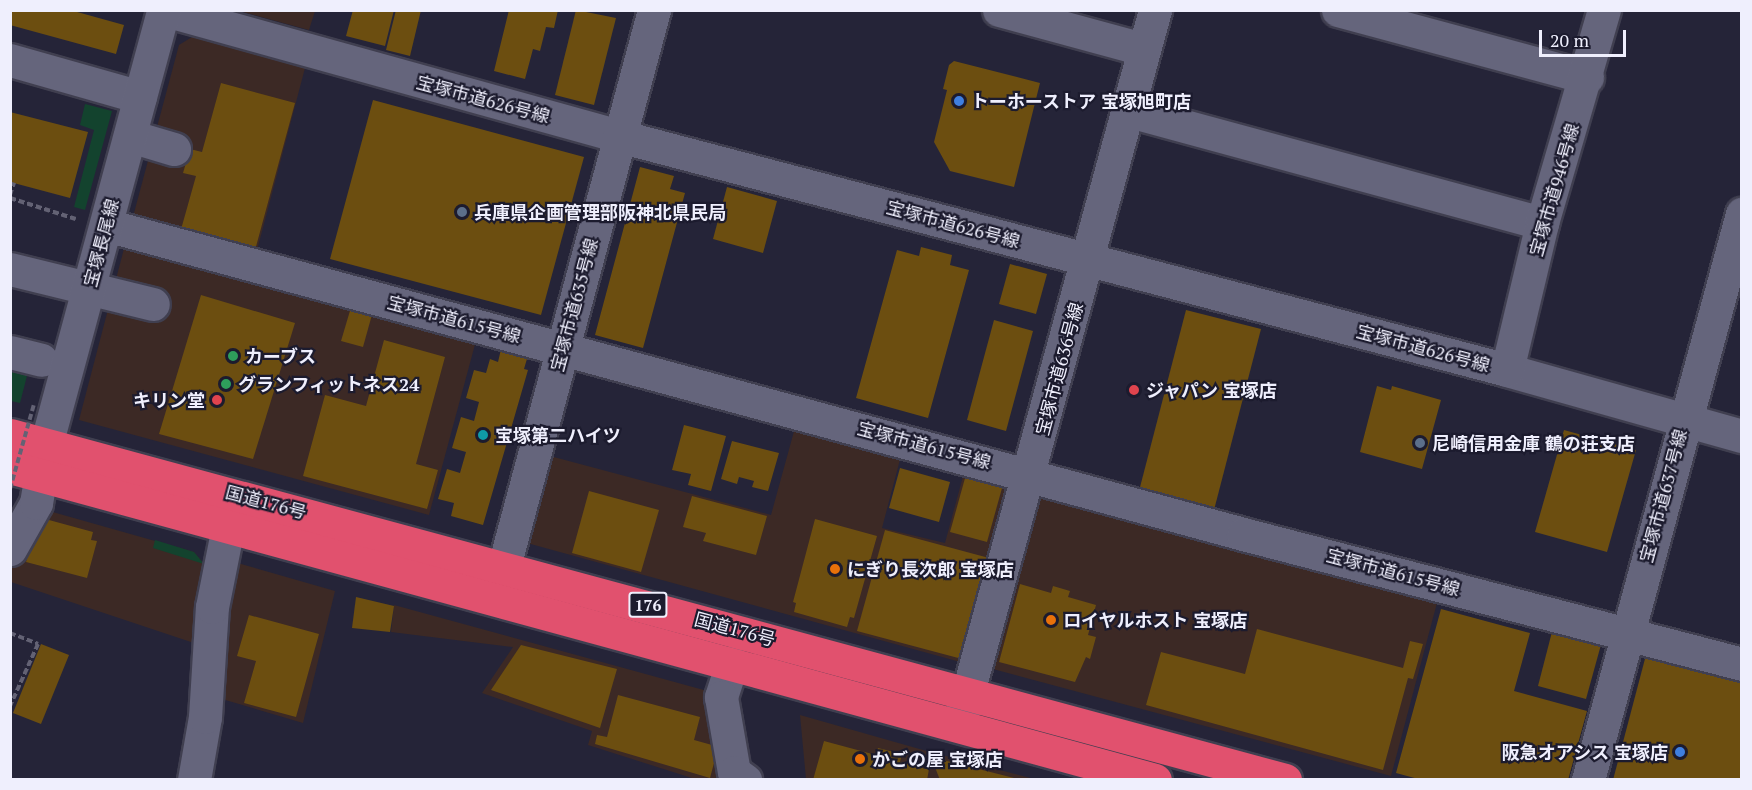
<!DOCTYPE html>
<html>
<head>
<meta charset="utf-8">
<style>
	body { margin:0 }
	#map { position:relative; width:1752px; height:790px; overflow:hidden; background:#252438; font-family:"PT Serif","Noto Sans JP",serif }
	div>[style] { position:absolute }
	.commercial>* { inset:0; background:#3c2925 }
	.green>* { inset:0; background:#13432e }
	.building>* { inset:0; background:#6c4e10 }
	.path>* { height:4px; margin-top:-2px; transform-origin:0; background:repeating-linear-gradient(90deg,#636274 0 6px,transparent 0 9px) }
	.roads { filter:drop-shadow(2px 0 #403f50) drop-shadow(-2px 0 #403f50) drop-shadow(0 2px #403f50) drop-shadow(0 -2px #403f50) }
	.minor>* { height:33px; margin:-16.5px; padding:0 16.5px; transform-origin:16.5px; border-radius:16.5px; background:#65657c }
	.highway>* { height:33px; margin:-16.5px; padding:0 16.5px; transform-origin:16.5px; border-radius:16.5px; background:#e1516e }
	.path-bridge>* { height:4px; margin-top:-2px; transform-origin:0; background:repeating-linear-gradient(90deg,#636274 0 6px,transparent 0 9px) }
	.dots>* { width:16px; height:16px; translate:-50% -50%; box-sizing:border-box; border:3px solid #1c1b2e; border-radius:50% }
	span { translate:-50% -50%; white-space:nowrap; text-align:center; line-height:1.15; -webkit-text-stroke:4.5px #1c1b2e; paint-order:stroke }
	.shield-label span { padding:2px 4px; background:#1c1b2e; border:2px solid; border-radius:4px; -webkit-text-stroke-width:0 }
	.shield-label { font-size:16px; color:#efeffd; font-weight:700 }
	.street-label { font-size:18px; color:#efeffd }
	.poi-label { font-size:18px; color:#efeffd; font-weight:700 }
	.left { translate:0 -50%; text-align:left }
	.right { translate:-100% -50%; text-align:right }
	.frame { position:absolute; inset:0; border:12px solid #efeffd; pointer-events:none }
	.scale { position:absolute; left:1539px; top:30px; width:87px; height:27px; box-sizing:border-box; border:3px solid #efeffd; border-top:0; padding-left:8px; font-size:18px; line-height:21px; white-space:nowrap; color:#efeffd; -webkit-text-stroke:4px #1c1b2e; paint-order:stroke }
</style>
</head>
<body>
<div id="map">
	<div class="commercial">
		<div style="clip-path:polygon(239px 11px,315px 10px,315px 11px,309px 30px)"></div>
		<div style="clip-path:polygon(192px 37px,305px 68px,255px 258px,142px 227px,134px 213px,179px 45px)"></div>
		<div style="clip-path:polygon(126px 241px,477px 337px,429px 515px,79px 420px)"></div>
		<div style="clip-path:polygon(796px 424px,902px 452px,882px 528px,945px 543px,965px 469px,1005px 480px,1011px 492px,964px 663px,527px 543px,550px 456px,771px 515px)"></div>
		<div style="clip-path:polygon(1053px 490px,1438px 599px,1391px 776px,993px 669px,1039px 498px)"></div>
		<div style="clip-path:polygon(42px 509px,194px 552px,204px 564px,194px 643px,11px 582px,11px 567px)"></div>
		<div style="clip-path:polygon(234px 562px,335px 591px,303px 723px,222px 699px,222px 624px)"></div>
		<div style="clip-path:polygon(394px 605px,711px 692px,718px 779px,695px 779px,588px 745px,592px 731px,482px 693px,513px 647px,391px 632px)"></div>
		<div style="clip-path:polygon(800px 715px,923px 750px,1034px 779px,806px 779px)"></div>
	</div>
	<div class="green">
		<div style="clip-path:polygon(85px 104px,112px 111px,85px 210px,74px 207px,94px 130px,80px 125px)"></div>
		<div style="clip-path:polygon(10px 363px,29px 368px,20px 403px,11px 401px)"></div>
		<div style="clip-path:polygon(155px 540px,194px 552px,204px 564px,153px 548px)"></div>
	</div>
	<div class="building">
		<div style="clip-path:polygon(10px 10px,70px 10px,124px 25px,116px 54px,10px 25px)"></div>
		<div style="clip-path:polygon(353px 10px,394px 10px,385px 46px,346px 36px)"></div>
		<div style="clip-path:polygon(396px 10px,421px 10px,410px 56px,386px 50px)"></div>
		<div style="clip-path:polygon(509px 10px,558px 10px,554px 28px,546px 27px,540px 51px,533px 49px,525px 79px,494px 71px)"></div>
		<div style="clip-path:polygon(576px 10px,616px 18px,594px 105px,555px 95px)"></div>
		<div style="clip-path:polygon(954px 61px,1040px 83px,1014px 187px,950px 171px,934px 142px,947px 90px,943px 89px,949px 65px)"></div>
		<div style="clip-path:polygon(221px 83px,295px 103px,254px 254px,180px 233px,196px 176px,183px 173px,190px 149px,202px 152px)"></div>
		<div style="clip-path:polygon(373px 100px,584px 157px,541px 315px,330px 259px)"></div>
		<div style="clip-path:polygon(10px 112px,88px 132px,70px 198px,10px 182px)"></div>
		<div style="clip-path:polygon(640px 167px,674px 176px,670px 189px,685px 193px,643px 348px,595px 335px)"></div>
		<div style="clip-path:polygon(727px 187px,777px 201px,763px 253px,713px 239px)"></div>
		<div style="clip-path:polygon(921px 247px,952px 255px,950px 265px,969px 270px,928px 418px,856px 398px,897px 250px,919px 256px)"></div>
		<div style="clip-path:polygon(1010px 264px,1047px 274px,1036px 314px,999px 304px)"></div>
		<div style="clip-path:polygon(201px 295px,295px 323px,253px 459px,159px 434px)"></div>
		<div style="clip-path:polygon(352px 304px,373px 311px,363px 347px,341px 341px)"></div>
		<div style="clip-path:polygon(1186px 310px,1261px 329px,1214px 510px,1139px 491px)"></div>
		<div style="clip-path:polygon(994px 320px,1033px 331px,1006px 431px,967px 420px)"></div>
		<div style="clip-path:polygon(384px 340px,445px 357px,416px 464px,438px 470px,427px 509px,303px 476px,325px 395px,366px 406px)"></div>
		<div style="clip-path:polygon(502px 345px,529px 352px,524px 369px,528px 370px,483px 525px,451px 516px,454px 503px,438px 499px,447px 469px,460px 473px,466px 452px,452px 448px,461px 417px,474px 421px,479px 402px,466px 398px,474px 370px,486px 373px,490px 359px,498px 362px)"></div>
		<div style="clip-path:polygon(1377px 386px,1391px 390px,1392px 386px,1441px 400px,1422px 469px,1360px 452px)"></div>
		<div style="clip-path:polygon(684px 425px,726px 436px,711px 491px,688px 485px,691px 474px,672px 470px)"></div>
		<div style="clip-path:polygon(1564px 430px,1636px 450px,1607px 552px,1535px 532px)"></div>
		<div style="clip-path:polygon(732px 441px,779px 453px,768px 491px,752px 487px,754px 481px,739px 477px,737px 484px,721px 479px)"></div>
		<div style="clip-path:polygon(900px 468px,950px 482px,939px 522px,889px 508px)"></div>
		<div style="clip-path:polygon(967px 471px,1004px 481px,987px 542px,950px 532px)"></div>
		<div style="clip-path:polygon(589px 491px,659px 510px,641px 572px,572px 553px)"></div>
		<div style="clip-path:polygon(692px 496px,767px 516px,756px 555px,703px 541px,706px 533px,683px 527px)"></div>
		<div style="clip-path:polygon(38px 517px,93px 532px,91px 540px,97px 541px,87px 578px,26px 562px)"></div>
		<div style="clip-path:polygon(815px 519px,877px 536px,854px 618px,850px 617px,847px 627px,794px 612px,796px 603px,793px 602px)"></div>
		<div style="clip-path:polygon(885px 530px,989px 558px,962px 659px,857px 631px)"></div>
		<div style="clip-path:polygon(1020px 584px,1051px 593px,1053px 586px,1070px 591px,1068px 597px,1096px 605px,1088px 635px,1096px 637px,1090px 659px,1086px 657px,1075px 682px,999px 662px)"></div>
		<div style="clip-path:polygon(356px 597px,394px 606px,390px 632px,352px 628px)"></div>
		<div style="clip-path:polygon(1441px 609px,1530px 633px,1514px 691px,1587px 711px,1568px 780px,1422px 780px,1396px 773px)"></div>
		<div style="clip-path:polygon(249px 615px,319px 634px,296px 717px,244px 703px,256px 661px,237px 656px)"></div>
		<div style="clip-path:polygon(1553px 628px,1602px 641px,1586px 699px,1538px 686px)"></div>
		<div style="clip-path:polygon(1257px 629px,1403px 668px,1410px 641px,1423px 644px,1413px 679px,1408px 678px,1383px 770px,1146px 705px,1161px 652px,1245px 674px)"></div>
		<div style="clip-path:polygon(41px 644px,69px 655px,41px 724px,13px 713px)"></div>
		<div style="clip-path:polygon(521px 645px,617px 669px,600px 728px,491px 690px)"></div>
		<div style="clip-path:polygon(1646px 655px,1742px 680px,1742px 780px,1613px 780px)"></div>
		<div style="clip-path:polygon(618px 695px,700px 717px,694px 740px,712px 745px,714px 763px,710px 778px,595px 744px,597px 735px,607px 737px)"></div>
		<div style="clip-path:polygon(824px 741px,876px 755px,878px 748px,902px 754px,900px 762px,929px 769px,927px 780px,813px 780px)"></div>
		<div style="clip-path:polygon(931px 757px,1018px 779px,1018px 780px,940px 780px)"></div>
	</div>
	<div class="path">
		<div style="left:10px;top:195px;width:13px;rotate:-72deg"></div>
		<div style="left:10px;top:198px;width:69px;rotate:17.7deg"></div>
		<div style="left:10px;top:633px;width:30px;rotate:21deg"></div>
		<div style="left:38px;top:644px;width:68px;rotate:114.3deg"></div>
	</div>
	<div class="roads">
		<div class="minor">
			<div style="left:165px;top:10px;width:471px;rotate:15.5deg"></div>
			<div style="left:619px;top:136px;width:918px;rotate:14.76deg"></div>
			<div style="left:1507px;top:370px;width:244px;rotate:15.7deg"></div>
			<div style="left:999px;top:10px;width:149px;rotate:15.2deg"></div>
			<div style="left:1338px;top:10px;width:258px;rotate:15.1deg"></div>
			<div style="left:10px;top:60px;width:135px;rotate:15.9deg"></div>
			<div style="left:1129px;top:111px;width:428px;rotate:15.2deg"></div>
			<div style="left:130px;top:136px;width:46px;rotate:16.5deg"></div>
			<div style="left:106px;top:225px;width:1178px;rotate:15.2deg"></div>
			<div style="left:1243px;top:534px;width:516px;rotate:14.6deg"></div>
			<div style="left:10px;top:269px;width:147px;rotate:13.8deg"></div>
			<div style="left:10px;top:352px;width:32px;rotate:14deg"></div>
			<div style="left:1507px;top:370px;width:151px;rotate:-76.6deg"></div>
			<div style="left:1542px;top:223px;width:222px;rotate:-73.8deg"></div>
			<div style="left:10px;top:549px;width:53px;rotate:-60.5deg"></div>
			<div style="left:36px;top:503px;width:59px;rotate:-80.2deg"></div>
			<div style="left:46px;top:445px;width:450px;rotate:-74.9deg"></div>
			<div style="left:504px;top:566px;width:576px;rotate:-74.9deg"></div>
			<div style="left:732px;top:663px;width:36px;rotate:108deg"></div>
			<div style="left:721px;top:697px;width:76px;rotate:80.2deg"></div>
			<div style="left:734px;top:772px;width:14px;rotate:36deg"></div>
			<div style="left:960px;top:721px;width:737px;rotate:-74.66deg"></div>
			<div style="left:194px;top:780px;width:64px;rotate:-80.1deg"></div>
			<div style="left:205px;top:717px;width:110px;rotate:-86.4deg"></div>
			<div style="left:212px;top:607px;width:82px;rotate:-78.7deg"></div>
			<div style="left:1588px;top:780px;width:587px;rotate:-74.78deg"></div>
		</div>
		<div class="highway">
			<div style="left:10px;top:435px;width:1321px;rotate:15.14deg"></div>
			<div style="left:10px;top:467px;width:1187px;rotate:15.29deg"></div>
		</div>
	</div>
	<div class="path-bridge">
		<div style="left:10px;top:489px;width:88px;rotate:-74.2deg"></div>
	</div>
	<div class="dots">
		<div style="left:959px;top:101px;background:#3f7fe0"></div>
		<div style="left:462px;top:212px;background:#5c6f8a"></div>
		<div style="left:233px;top:356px;background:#2e9e5b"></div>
		<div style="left:226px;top:384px;background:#2e9e5b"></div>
		<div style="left:1134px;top:390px;background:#e0444e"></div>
		<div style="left:217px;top:400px;background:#e0444e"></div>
		<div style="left:483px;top:435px;background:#0f9aa8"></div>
		<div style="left:1420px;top:443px;background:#5c6f8a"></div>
		<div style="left:835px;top:569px;background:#e8710a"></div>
		<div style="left:1051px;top:620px;background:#e8710a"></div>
		<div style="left:1680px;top:752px;background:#3f7fe0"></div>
		<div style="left:860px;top:759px;background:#e8710a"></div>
	</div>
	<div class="shield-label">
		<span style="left:648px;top:605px">176</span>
	</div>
	<div class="street-label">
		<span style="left:483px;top:99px;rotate:15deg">宝塚市道626号線</span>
		<span style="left:1554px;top:190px;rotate:-74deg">宝塚市道946号線</span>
		<span style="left:953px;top:224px;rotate:15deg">宝塚市道626号線</span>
		<span style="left:101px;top:243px;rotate:-75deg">宝塚長尾線</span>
		<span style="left:574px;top:305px;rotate:-75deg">宝塚市道635号線</span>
		<span style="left:454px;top:319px;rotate:15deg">宝塚市道615号線</span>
		<span style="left:1423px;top:348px;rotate:15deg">宝塚市道626号線</span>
		<span style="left:1059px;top:369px;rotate:-75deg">宝塚市道636号線</span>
		<span style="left:924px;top:445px;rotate:15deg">宝塚市道615号線</span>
		<span style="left:1663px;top:496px;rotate:-75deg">宝塚市道637号線</span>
		<span style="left:266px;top:502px;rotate:15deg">国道176号</span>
		<span style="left:1393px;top:572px;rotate:15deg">宝塚市道615号線</span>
		<span style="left:735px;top:629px;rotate:15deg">国道176号</span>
	</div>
	<div class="poi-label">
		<span class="left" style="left:971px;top:101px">トーホーストア 宝塚旭町店</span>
		<span class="left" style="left:474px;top:212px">兵庫県企画管理部阪神北県民局</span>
		<span class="left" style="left:245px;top:356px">カーブス</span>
		<span class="left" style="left:238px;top:384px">グランフィットネス24</span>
		<span class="left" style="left:1146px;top:390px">ジャパン 宝塚店</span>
		<span class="right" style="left:205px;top:400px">キリン堂</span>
		<span class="left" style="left:495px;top:435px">宝塚第二ハイツ</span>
		<span class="left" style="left:1432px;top:443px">尼崎信用金庫 鶴の荘支店</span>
		<span class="left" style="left:847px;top:569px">にぎり長次郎 宝塚店</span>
		<span class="left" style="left:1063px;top:620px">ロイヤルホスト 宝塚店</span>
		<span class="right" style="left:1668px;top:752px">阪急オアシス 宝塚店</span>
		<span class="left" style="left:872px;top:759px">かごの屋 宝塚店</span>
	</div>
	<div class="frame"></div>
	<div class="scale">20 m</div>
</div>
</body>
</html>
